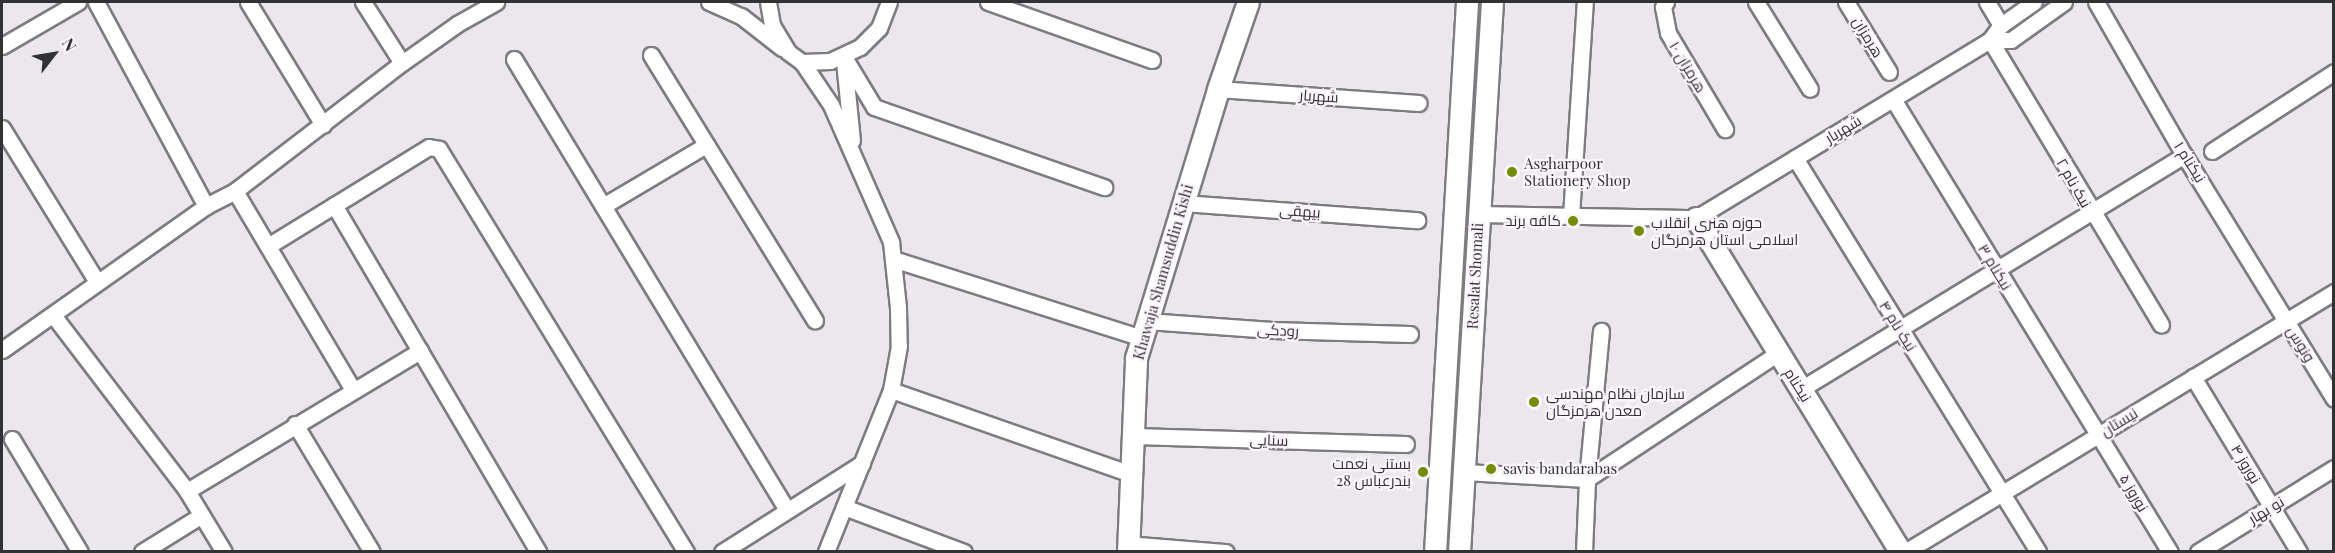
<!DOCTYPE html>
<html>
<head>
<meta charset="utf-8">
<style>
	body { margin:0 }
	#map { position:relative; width:2335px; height:553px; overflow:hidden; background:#ebe8ed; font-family:"Playfair Display",Cairo,serif }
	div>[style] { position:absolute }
	.roads { filter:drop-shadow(2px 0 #7f7c81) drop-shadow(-2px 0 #7f7c81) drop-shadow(0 2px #7f7c81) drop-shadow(0 -2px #7f7c81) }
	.street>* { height:15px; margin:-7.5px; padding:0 7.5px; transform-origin:7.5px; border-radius:7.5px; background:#fff }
	.secondary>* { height:21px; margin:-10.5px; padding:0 10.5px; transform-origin:10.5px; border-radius:10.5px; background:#fff }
	.dots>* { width:16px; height:16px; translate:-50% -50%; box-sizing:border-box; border:3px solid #f9f5fb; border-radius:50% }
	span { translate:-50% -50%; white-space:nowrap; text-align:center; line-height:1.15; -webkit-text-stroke:4.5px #f9f5fb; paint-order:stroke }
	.street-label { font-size:15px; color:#323133 }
	.poi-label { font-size:15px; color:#323133 }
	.left { translate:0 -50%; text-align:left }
	.right { translate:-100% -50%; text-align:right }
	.frame { position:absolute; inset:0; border:3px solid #323133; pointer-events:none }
	.north { position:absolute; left:24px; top:24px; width:60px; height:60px; -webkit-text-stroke:4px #f9f5fb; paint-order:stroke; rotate:59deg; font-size:16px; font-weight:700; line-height:24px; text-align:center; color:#323133 }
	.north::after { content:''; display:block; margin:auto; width:21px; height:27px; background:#323133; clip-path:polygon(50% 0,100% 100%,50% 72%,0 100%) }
</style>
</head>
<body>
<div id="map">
	<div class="roads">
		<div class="street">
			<div style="left:96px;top:2px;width:232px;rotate:61.7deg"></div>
			<div style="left:248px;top:2px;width:144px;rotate:58.6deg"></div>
			<div style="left:363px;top:2px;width:72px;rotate:57.4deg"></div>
			<div style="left:709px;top:2px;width:35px;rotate:24deg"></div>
			<div style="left:741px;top:16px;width:52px;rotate:38deg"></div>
			<div style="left:768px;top:2px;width:23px;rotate:80deg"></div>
			<div style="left:772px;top:25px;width:31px;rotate:59deg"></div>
			<div style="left:788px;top:52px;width:17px;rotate:36deg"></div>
			<div style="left:802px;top:62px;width:28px;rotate:-2deg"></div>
			<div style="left:830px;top:61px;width:33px;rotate:-25deg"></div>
			<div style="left:860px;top:47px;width:27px;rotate:-45deg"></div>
			<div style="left:879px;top:28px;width:28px;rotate:-69deg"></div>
			<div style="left:988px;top:2px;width:174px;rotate:19.5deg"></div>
			<div style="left:1666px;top:2px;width:6px;rotate:121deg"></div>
			<div style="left:1663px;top:7px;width:26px;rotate:79deg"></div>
			<div style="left:1668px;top:33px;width:112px;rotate:59.3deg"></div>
			<div style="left:1756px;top:2px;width:102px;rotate:58.2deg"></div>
			<div style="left:1846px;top:2px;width:82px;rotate:58.4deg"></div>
			<div style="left:1987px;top:2px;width:27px;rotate:59deg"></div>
			<div style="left:2096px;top:2px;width:177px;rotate:60.1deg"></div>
			<div style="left:2184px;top:155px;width:286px;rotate:58.4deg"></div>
			<div style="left:1990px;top:40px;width:332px;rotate:59deg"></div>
			<div style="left:1990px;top:40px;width:21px"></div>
			<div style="left:2011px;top:40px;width:65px;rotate:-35.6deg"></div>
			<div style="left:2px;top:46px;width:88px;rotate:-30.1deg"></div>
			<div style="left:651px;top:55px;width:312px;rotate:58.3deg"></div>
			<div style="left:844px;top:57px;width:58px;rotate:59deg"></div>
			<div style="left:874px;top:107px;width:244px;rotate:19.2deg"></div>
			<div style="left:514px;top:59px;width:527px;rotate:58.81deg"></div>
			<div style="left:844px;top:61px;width:80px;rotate:84.3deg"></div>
			<div style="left:802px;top:62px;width:52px;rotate:56deg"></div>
			<div style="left:831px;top:105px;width:150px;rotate:66.3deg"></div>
			<div style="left:891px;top:242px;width:65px;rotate:83.9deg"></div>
			<div style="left:898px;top:307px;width:39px;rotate:89deg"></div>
			<div style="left:899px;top:346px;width:45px;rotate:100.3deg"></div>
			<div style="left:891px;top:390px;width:175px;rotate:111.9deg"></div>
			<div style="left:1218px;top:89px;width:201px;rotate:4deg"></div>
			<div style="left:1893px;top:99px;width:531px;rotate:58.56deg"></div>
			<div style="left:2px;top:128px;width:181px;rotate:58.3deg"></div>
			<div style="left:2212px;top:151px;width:145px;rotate:-32.9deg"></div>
			<div style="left:1795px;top:158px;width:463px;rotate:58.3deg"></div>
			<div style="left:235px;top:191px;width:231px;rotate:59.3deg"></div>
			<div style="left:1183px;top:203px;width:235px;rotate:4.2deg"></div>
			<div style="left:334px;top:205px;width:403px;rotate:59.5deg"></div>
			<div style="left:603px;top:206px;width:120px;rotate:-30.6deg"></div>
			<div style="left:1479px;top:214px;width:217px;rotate:1.1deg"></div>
			<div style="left:1696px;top:218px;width:344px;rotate:-31.2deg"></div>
			<div style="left:1990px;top:40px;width:19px;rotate:-54deg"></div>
			<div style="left:2001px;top:25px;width:40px;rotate:-34.9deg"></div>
			<div style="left:1571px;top:216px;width:214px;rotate:-86.3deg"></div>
			<div style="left:268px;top:246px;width:189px;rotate:-31.6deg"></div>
			<div style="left:429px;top:147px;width:10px;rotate:11deg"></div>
			<div style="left:439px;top:149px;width:473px;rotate:58.5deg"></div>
			<div style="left:893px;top:259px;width:261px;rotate:17.6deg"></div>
			<div style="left:53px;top:315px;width:221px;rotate:52.7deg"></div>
			<div style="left:187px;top:491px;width:71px;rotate:58.8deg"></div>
			<div style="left:1147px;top:321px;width:125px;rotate:4.1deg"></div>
			<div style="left:1272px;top:330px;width:138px;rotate:1.7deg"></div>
			<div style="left:2px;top:350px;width:250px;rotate:-35.2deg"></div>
			<div style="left:206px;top:206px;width:33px;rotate:-27deg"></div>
			<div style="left:235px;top:191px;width:210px;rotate:-37.5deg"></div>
			<div style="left:402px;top:63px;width:67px;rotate:-35.3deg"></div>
			<div style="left:457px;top:24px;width:45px;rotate:-29.4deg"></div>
			<div style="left:2193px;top:377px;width:205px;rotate:58.8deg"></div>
			<div style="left:1801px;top:389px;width:449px;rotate:-31.4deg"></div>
			<div style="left:891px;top:390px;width:254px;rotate:19.3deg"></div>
			<div style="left:295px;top:424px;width:149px;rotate:59deg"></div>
			<div style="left:1133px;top:436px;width:273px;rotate:1.7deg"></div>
			<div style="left:12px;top:439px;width:132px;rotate:59deg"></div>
			<div style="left:1464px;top:472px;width:123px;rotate:3.3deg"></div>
			<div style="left:1587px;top:479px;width:229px;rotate:-33.4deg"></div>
			<div style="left:187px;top:491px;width:272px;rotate:-31deg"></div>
			<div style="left:844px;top:507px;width:128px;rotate:20.6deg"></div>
			<div style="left:1128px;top:544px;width:98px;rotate:4.7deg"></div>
			<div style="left:142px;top:552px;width:70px;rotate:-31.7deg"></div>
			<div style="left:722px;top:552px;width:166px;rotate:-32.4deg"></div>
			<div style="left:1584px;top:552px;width:73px;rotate:-87.6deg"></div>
			<div style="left:1587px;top:479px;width:149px;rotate:-84.6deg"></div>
			<div style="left:1905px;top:552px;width:502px;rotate:-31.22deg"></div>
			<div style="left:2198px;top:552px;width:160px;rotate:-31.7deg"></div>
		</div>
		<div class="secondary">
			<div style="left:1696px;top:218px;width:392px;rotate:58.5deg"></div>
			<div style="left:1128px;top:552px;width:194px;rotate:-87.6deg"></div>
			<div style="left:1136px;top:358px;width:281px;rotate:-73deg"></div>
			<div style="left:1218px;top:89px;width:92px;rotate:-71deg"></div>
			<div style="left:1435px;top:552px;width:551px;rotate:-86.67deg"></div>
			<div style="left:1459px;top:552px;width:551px;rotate:-86.57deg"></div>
		</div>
	</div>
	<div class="dots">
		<div style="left:1512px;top:172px;background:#738c01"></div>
		<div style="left:1573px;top:221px;background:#738c01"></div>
		<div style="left:1639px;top:231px;background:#738c01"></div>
		<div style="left:1534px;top:402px;background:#738c01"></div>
		<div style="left:1491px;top:469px;background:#738c01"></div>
		<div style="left:1423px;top:472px;background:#738c01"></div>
	</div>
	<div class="street-label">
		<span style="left:1868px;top:37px;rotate:59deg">هرمزان</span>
		<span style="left:1688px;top:67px;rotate:59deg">هرمزان ۱۰</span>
		<span style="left:1319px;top:96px;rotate:4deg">شهریار</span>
		<span style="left:1843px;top:129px;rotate:-31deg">شهریار</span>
		<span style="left:2190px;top:162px;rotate:58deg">نیکنام ۱</span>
		<span style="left:2074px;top:183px;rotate:60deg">نیک نام ۲</span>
		<span style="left:1300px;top:211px;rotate:4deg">بیهقی</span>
		<span style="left:1995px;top:267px;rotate:59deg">نیکنام ۳</span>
		<span style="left:1163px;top:272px;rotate:-74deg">Khawaja Shamsuddin Kishi</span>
		<span style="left:1475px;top:276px;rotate:-87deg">Resalat Shomali</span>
		<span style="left:1898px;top:326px;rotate:58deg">نیک نام ۴</span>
		<span style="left:1278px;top:330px;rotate:3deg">رودکی</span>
		<span style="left:2301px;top:344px;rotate:59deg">ونوس</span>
		<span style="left:1798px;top:385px;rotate:58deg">نیکنام</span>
		<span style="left:2119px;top:422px;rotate:-31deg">نیستان</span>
		<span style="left:1269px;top:440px;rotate:2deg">سنایی</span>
		<span style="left:2246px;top:464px;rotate:59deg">نوروز ۴</span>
		<span style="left:2134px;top:493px;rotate:59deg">نوروز ۵</span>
		<span style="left:2266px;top:510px;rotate:-31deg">نو بهار</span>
	</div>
	<div class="poi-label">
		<span class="left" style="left:1524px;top:172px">Asgharpoor<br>Stationery Shop</span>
		<span class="right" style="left:1561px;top:221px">کافه برند</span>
		<span class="left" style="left:1651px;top:231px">حوزه هنری انقلاب<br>اسلامی استان هرمزگان</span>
		<span class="left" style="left:1546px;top:402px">سازمان نظام مهندسی<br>معدن هرمزگان</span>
		<span class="right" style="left:1411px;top:472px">بستنی نعمت<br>بندرعباس 28</span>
		<span class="left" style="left:1503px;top:469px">savis bandarabas</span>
	</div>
	<div class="frame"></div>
	<div class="north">N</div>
</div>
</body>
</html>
